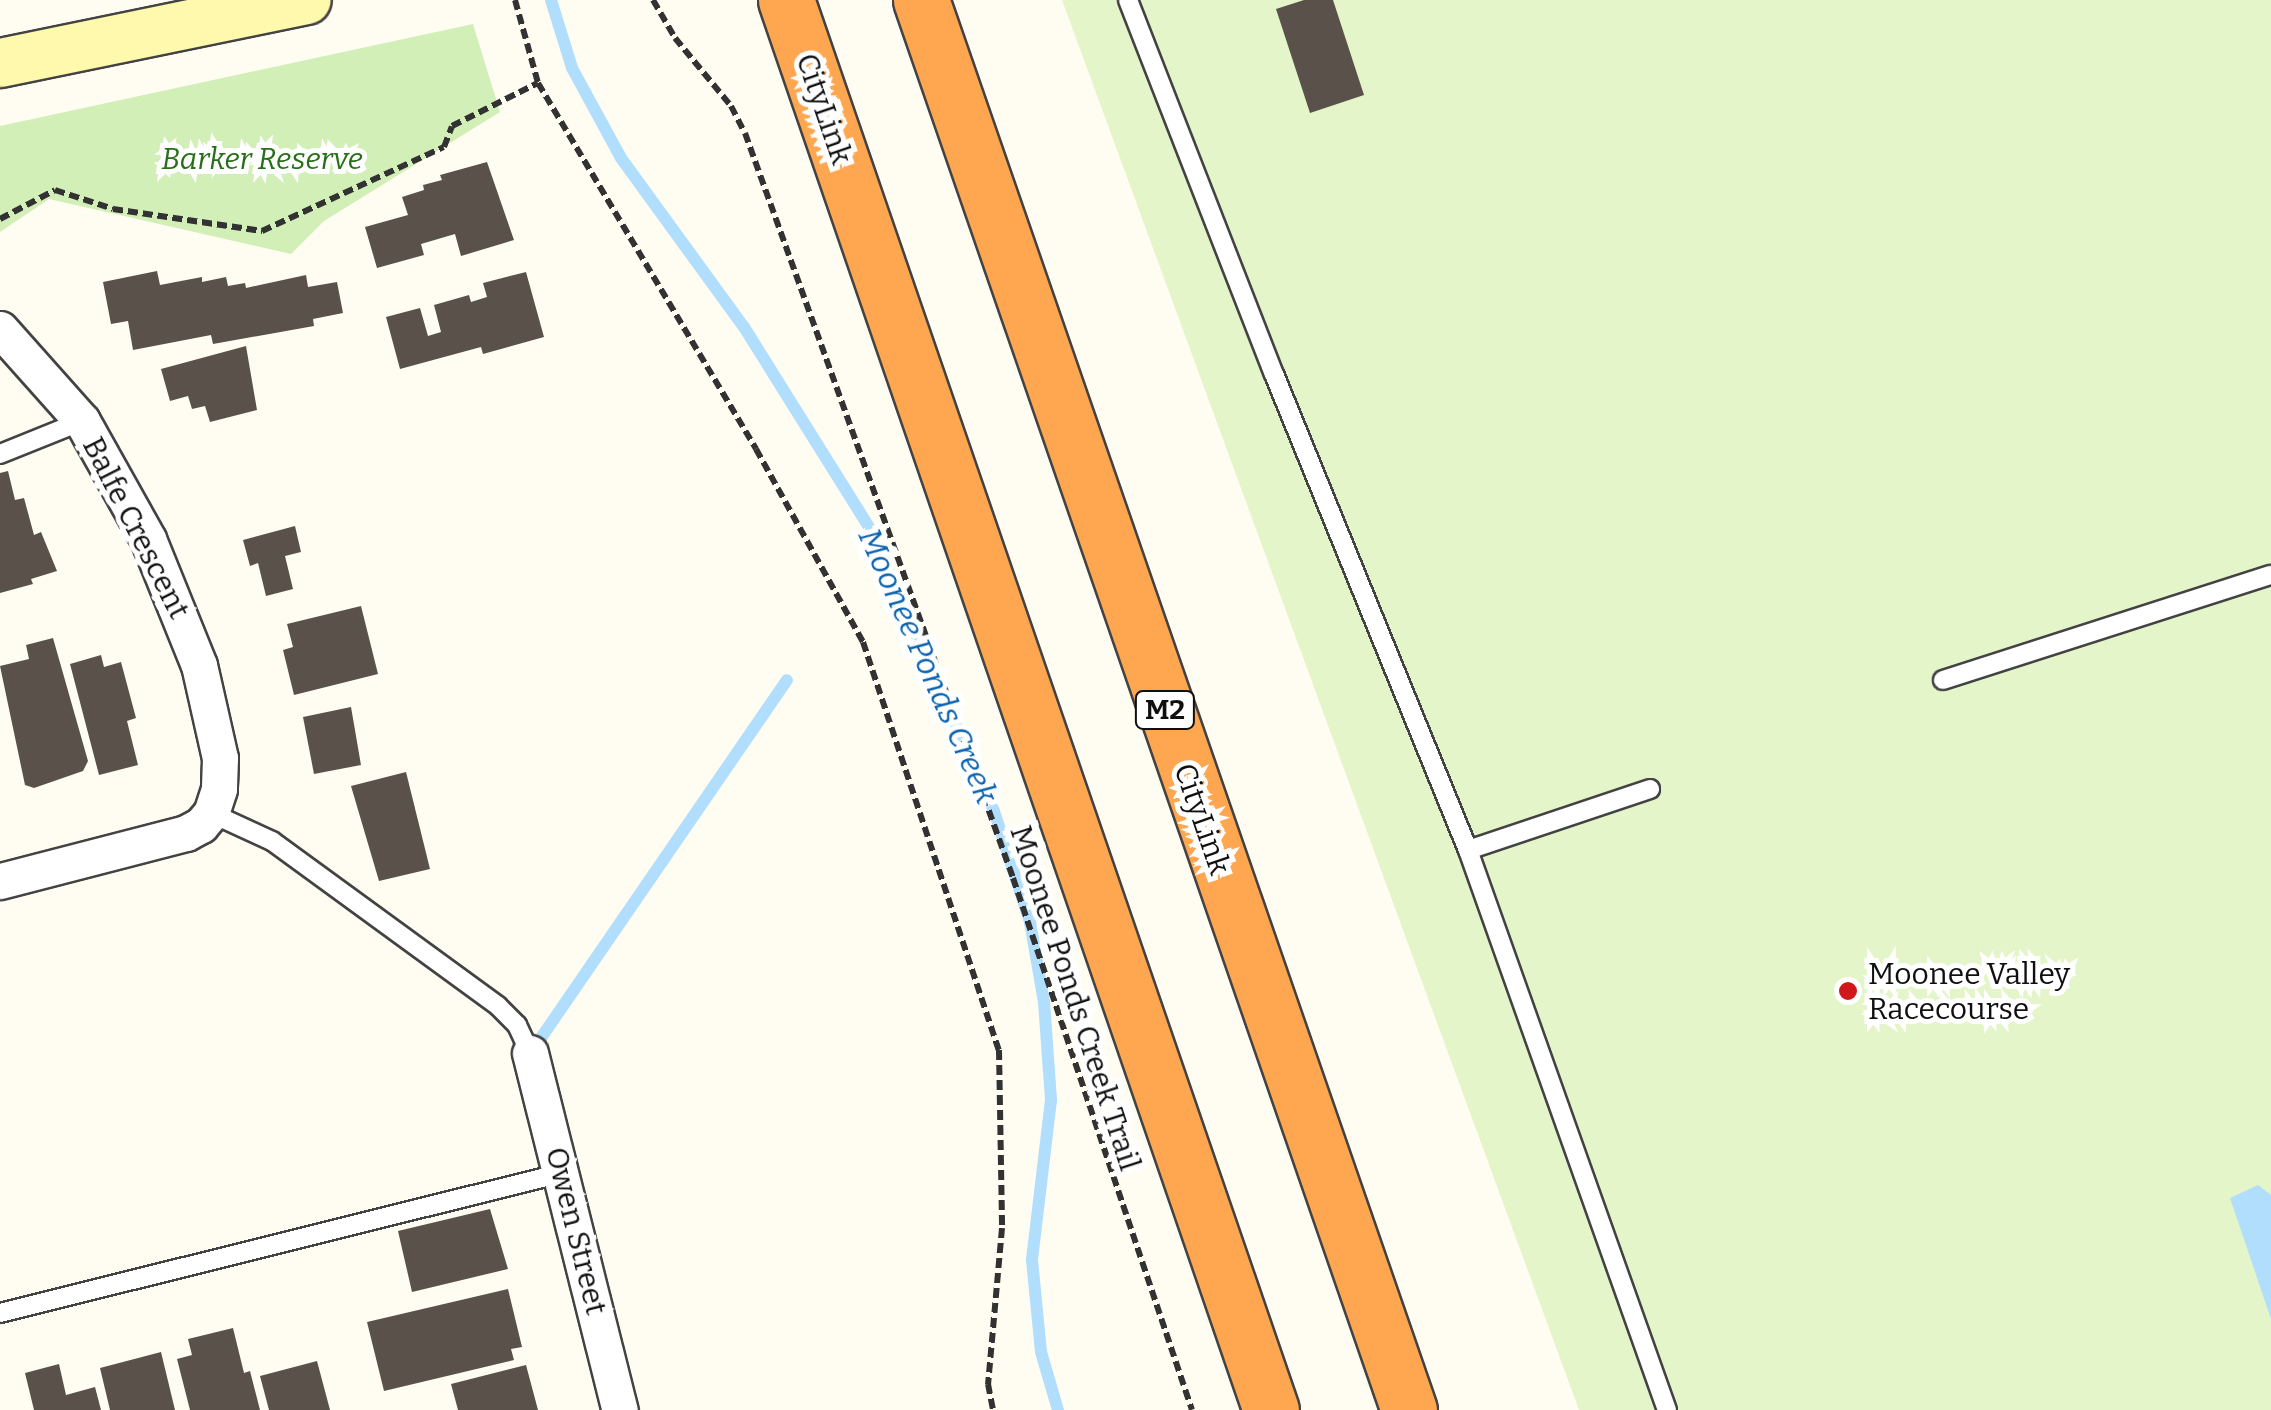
<!DOCTYPE html>
<html>
<head>
<meta charset="utf-8">
<style>
	body { margin:0 }
	#map { position:relative; width:2271px; height:1410px; overflow:hidden; background:#fffdf2; font-family:Bitter,serif }
	div>[style] { position:absolute }
	.green>* { inset:0; background:#d2efb7 }
	.pitch>* { inset:0; background:#e4f5ca }
	.water>* { inset:0; background:#b1defc }
	.stream>* { height:12px; margin:-6px; padding:0 6px; transform-origin:6px; border-radius:6px; background:#b1defc }
	.building>* { inset:0; background:#5a514b }
	.path>* { height:6px; margin-top:-3px; transform-origin:0; background:repeating-linear-gradient(90deg,#323232 0 10px,transparent 0 15px) }
	.roads { filter:drop-shadow(2px 0 #434343) drop-shadow(-2px 0 #434343) drop-shadow(0 2px #434343) drop-shadow(0 -2px #434343) }
	.lane>* { height:18px; margin:-9px; padding:0 9px; transform-origin:9px; border-radius:9px; background:#fff }
	.street>* { height:35px; margin:-17.5px; padding:0 17.5px; transform-origin:17.5px; border-radius:17.5px; background:#fff }
	.secondary>* { height:48px; margin:-24px; padding:0 24px; transform-origin:24px; border-radius:24px; background:#fff9ad }
	.highway>* { height:55px; margin:-27.5px; padding:0 27.5px; transform-origin:27.5px; border-radius:27.5px; background:#ffa650 }
	.dots>* { width:28px; height:28px; translate:-50% -50%; box-sizing:border-box; border:5px solid #fff; border-radius:50% }
	span { translate:-50% -50%; white-space:nowrap; text-align:center; line-height:1.15; -webkit-text-stroke:10px #fff; paint-order:stroke }
	.shield-label span { padding:2px 8px; background:#fff; border:2px solid; border-radius:8px; -webkit-text-stroke-width:0 }
	.shield-label { font-size:28px; color:#101010; font-weight:700 }
	.street-label { font-size:30px; color:#101010 }
	.park-label { font-size:30px; color:#277018; font-style:italic }
	.poi-label { font-size:30px; color:#101010 }
	.left { translate:0 -50%; text-align:left }
	.water-label { font-size:32px; color:#0a62b0; font-style:italic }
</style>
</head>
<body>
<div id="map">
	<div class="green">
		<div style="clip-path:polygon(473px 24px,500px 112px,324px 221px,291px 254px,49px 199px,0 232px,0 126px)"></div>
	</div>
	<div class="pitch">
		<div style="clip-path:polygon(1062px 0,2271px 0,2271px 1410px,1579px 1410px)"></div>
	</div>
	<div class="water">
		<div style="clip-path:polygon(2258px 1185px,2271px 1195px,2271px 1319px,2230px 1198px)"></div>
	</div>
	<div class="stream">
		<div style="left:551px;top:0;width:71px;rotate:72.8deg"></div>
		<div style="left:572px;top:68px;width:102px;rotate:61.4deg"></div>
		<div style="left:621px;top:158px;width:209px;rotate:54deg"></div>
		<div style="left:744px;top:327px;width:238px;rotate:58deg"></div>
		<div style="left:870px;top:529px;width:308px;rotate:66.3deg"></div>
		<div style="left:994px;top:811px;width:117px;rotate:72deg"></div>
		<div style="left:1030px;top:922px;width:81px;rotate:80.1deg"></div>
		<div style="left:1044px;top:1002px;width:98px;rotate:85.9deg"></div>
		<div style="left:1051px;top:1100px;width:161px;rotate:96.8deg"></div>
		<div style="left:1032px;top:1260px;width:92px;rotate:84.4deg"></div>
		<div style="left:1041px;top:1352px;width:60px;rotate:73.7deg"></div>
		<div style="left:532px;top:1051px;width:450px;rotate:-55.5deg"></div>
	</div>
	<div class="building">
		<div style="clip-path:polygon(1304px 0,1333px 0,1364px 95px,1310px 113px,1276px 9px)"></div>
		<div style="clip-path:polygon(487px 162px,514px 240px,461px 256px,455px 234px,421px 244px,424px 255px,377px 268px,365px 227px,408px 215px,402px 197px,424px 190px,423px 185px,442px 180px,440px 175px)"></div>
		<div style="clip-path:polygon(157px 271px,160px 285px,202px 277px,202px 282px,226px 277px,228px 286px,245px 283px,246px 288px,306px 275px,308px 287px,337px 282px,343px 313px,313px 319px,314px 326px,213px 344px,211px 335px,133px 350px,128px 321px,111px 324px,103px 282px)"></div>
		<div style="clip-path:polygon(526px 272px,544px 337px,483px 354px,481px 347px,400px 369px,386px 317px,420px 308px,428px 336px,441px 332px,434px 305px,469px 295px,471px 302px,487px 297px,483px 283px)"></div>
		<div style="clip-path:polygon(246px 346px,257px 410px,210px 422px,205px 406px,192px 409px,188px 396px,170px 401px,161px 369px)"></div>
		<div style="clip-path:polygon(8px 471px,15px 500px,24px 498px,34px 535px,41px 532px,57px 571px,31px 579px,33px 584px,0 593px,0 473px)"></div>
		<div style="clip-path:polygon(295px 526px,301px 552px,285px 556px,293px 589px,266px 596px,258px 563px,250px 566px,243px 540px)"></div>
		<div style="clip-path:polygon(361px 606px,378px 674px,294px 695px,283px 650px,293px 647px,287px 624px)"></div>
		<div style="clip-path:polygon(53px 638px,88px 761px,83px 771px,34px 788px,25px 785px,0 666px,29px 659px,26px 645px)"></div>
		<div style="clip-path:polygon(101px 655px,104px 667px,121px 662px,136px 718px,127px 721px,138px 765px,99px 775px,70px 664px)"></div>
		<div style="clip-path:polygon(351px 707px,361px 765px,314px 774px,303px 717px)"></div>
		<div style="clip-path:polygon(406px 772px,430px 869px,379px 881px,351px 786px)"></div>
		<div style="clip-path:polygon(490px 1209px,508px 1269px,412px 1292px,398px 1231px)"></div>
		<div style="clip-path:polygon(508px 1289px,522px 1347px,511px 1349px,514px 1360px,384px 1391px,367px 1322px)"></div>
		<div style="clip-path:polygon(233px 1328px,244px 1373px,250px 1371px,260px 1410px,190px 1410px,177px 1359px,192px 1355px,188px 1339px)"></div>
		<div style="clip-path:polygon(161px 1352px,175px 1410px,110px 1410px,100px 1368px)"></div>
		<div style="clip-path:polygon(317px 1361px,330px 1410px,269px 1410px,260px 1376px)"></div>
		<div style="clip-path:polygon(59px 1364px,66px 1395px,95px 1387px,101px 1410px,34px 1410px,25px 1373px)"></div>
		<div style="clip-path:polygon(526px 1365px,538px 1410px,458px 1410px,451px 1384px)"></div>
	</div>
	<div class="path">
		<div style="left:515px;top:0;width:86px;rotate:74.5deg"></div>
		<div style="left:538px;top:83px;width:426px;rotate:59.2deg"></div>
		<div style="left:756px;top:449px;width:221px;rotate:61deg"></div>
		<div style="left:863px;top:642px;width:430px;rotate:71.6deg"></div>
		<div style="left:999px;top:1050px;width:178px;rotate:89deg"></div>
		<div style="left:1002px;top:1228px;width:157px;rotate:95.1deg"></div>
		<div style="left:988px;top:1384px;width:26px;rotate:79deg"></div>
		<div style="left:653px;top:0;width:44px;rotate:59.9deg"></div>
		<div style="left:675px;top:38px;width:88px;rotate:50.5deg"></div>
		<div style="left:731px;top:106px;width:30px;rotate:63deg"></div>
		<div style="left:745px;top:133px;width:792px;rotate:70.21deg"></div>
		<div style="left:1013px;top:878px;width:561px;rotate:71.4deg"></div>
		<div style="left:0;top:219px;width:62px;rotate:-27.8deg"></div>
		<div style="left:55px;top:190px;width:61px;rotate:18.1deg"></div>
		<div style="left:113px;top:209px;width:151px;rotate:8.4deg"></div>
		<div style="left:262px;top:231px;width:200px;rotate:-24.8deg"></div>
		<div style="left:444px;top:147px;width:22px;rotate:-69deg"></div>
		<div style="left:452px;top:126px;width:96px;rotate:-26.6deg"></div>
	</div>
	<div class="roads">
		<div class="lane">
			<div style="left:1128px;top:0;width:401px;rotate:68.7deg"></div>
			<div style="left:1274px;top:374px;width:514px;rotate:67.83deg"></div>
			<div style="left:1468px;top:850px;width:594px;rotate:70.44deg"></div>
			<div style="left:0;top:454px;width:88px;rotate:-21.9deg"></div>
			<div style="left:1943px;top:680px;width:344px;rotate:-17.8deg"></div>
			<div style="left:211px;top:813px;width:67px;rotate:24.7deg"></div>
			<div style="left:272px;top:841px;width:280px;rotate:36.1deg"></div>
			<div style="left:498px;top:1006px;width:27px;rotate:45deg"></div>
			<div style="left:517px;top:1025px;width:31px;rotate:65deg"></div>
			<div style="left:1468px;top:850px;width:192px;rotate:-18.5deg"></div>
			<div style="left:0;top:1313px;width:579px;rotate:-13.99deg"></div>
		</div>
		<div class="street">
			<div style="left:0;top:329px;width:123px;rotate:48.3deg"></div>
			<div style="left:82px;top:421px;width:135px;rotate:60.8deg"></div>
			<div style="left:148px;top:539px;width:136px;rotate:68deg"></div>
			<div style="left:199px;top:665px;width:95px;rotate:77.3deg"></div>
			<div style="left:220px;top:758px;width:31px;rotate:92deg"></div>
			<div style="left:219px;top:789px;width:25px;rotate:108deg"></div>
			<div style="left:211px;top:813px;width:16px;rotate:130deg"></div>
			<div style="left:201px;top:825px;width:17px;rotate:152deg"></div>
			<div style="left:186px;top:833px;width:192px;rotate:165.5deg"></div>
			<div style="left:530px;top:1053px;width:368px;rotate:75.9deg"></div>
		</div>
		<div class="secondary">
			<div style="left:0;top:63px;width:313px;rotate:-11.6deg"></div>
		</div>
		<div class="highway">
			<div style="left:786px;top:0;width:1491px;rotate:71.02deg"></div>
			<div style="left:921px;top:0;width:1492px;rotate:70.91deg"></div>
		</div>
	</div>
	<div class="dots">
		<div style="left:1848px;top:991px;background:#d0181a"></div>
	</div>
	<div class="shield-label">
		<span style="left:1165px;top:710px">M2</span>
	</div>
	<div class="street-label">
		<span style="left:824px;top:109px;rotate:71deg">CityLink</span>
		<span style="left:136px;top:528px;rotate:63deg">Balfe Crescent</span>
		<span style="left:1202px;top:819px;rotate:71deg">CityLink</span>
		<span style="left:1075px;top:998px;rotate:72deg">Moonee Ponds Creek Trail</span>
		<span style="left:576px;top:1231px;rotate:76deg">Owen Street</span>
	</div>
	<div class="park-label">
		<span style="left:262px;top:159px">Barker Reserve</span>
	</div>
	<div class="poi-label">
		<span class="left" style="left:1868px;top:991px">Moonee Valley<br>Racecourse</span>
	</div>
	<div class="water-label">
		<span style="left:928px;top:666px;rotate:66deg">Moonee Ponds Creek</span>
	</div>
</div>
</body>
</html>
